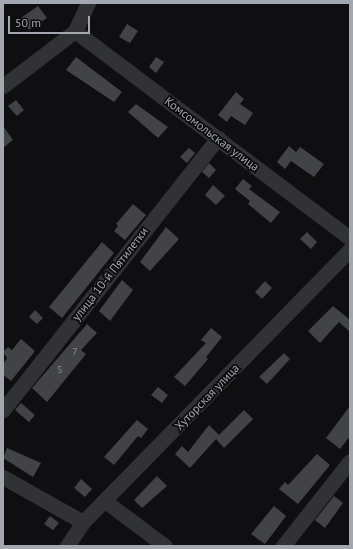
<!DOCTYPE html>
<html>
<head>
<meta charset="utf-8">
<style>
	body { margin:0 }
	#map { position:relative; width:353px; height:549px; overflow:hidden; background:#0f0f11; font-family:"PT Sans",sans-serif }
	div>[style] { position:absolute }
	.building>* { inset:0; background:#414346 }
	.minor>* { height:15px; margin:-7.5px; padding:0 7.5px; transform-origin:7.5px; border-radius:7.5px; background:#313235 }
	span { translate:-50% -50%; white-space:nowrap; text-align:center; line-height:1.15; -webkit-text-stroke:3.5px #0b0b0b; paint-order:stroke }
	.number-label { font-size:10px; color:#8a8e96 }
	.number-label span { -webkit-text-stroke-width:0 }
	.street-label { font-size:12px; color:#a2a7b0 }
	.frame { position:absolute; inset:0; border:4px solid #a2a7b0; pointer-events:none }
	.scale { position:absolute; left:8px; top:16px; width:82px; height:18px; box-sizing:border-box; border:2px solid #a2a7b0; border-top:0; padding-left:5px; font-size:12px; line-height:14px; white-space:nowrap; color:#a2a7b0; -webkit-text-stroke:3px #0b0b0b; paint-order:stroke }
</style>
</head>
<body>
<div id="map">
	<div class="building">
		<div style="clip-path:polygon(38px 6px,47px 18px,29px 30px,21px 18px)"></div>
		<div style="clip-path:polygon(127px 24px,138px 31px,130px 43px,119px 37px)"></div>
		<div style="clip-path:polygon(76px 57px,122px 92px,114px 102px,66px 70px)"></div>
		<div style="clip-path:polygon(156px 57px,164px 62px,156px 73px,149px 67px)"></div>
		<div style="clip-path:polygon(236px 92px,244px 99px,240px 104px,253px 113px,245px 125px,231px 116px,227px 122px,218px 115px)"></div>
		<div style="clip-path:polygon(16px 100px,24px 110px,17px 116px,8px 106px)"></div>
		<div style="clip-path:polygon(136px 104px,168px 127px,158px 138px,128px 112px)"></div>
		<div style="clip-path:polygon(3px 126px,13px 140px,3px 148px)"></div>
		<div style="clip-path:polygon(289px 146px,296px 152px,300px 147px,324px 164px,314px 177px,291px 161px,285px 169px,277px 162px)"></div>
		<div style="clip-path:polygon(189px 148px,195px 153px,187px 163px,180px 157px)"></div>
		<div style="clip-path:polygon(209px 163px,216px 170px,209px 178px,202px 172px)"></div>
		<div style="clip-path:polygon(243px 179px,252px 186px,249px 189px,280px 212px,271px 223px,248px 204px,250px 201px,235px 189px)"></div>
		<div style="clip-path:polygon(213px 185px,225px 196px,216px 205px,205px 195px)"></div>
		<div style="clip-path:polygon(133px 204px,146px 215px,125px 240px,114px 231px,118px 226px,116px 224px)"></div>
		<div style="clip-path:polygon(166px 227px,179px 239px,150px 271px,140px 262px)"></div>
		<div style="clip-path:polygon(307px 232px,317px 242px,311px 249px,300px 239px)"></div>
		<div style="clip-path:polygon(102px 242px,114px 253px,62px 318px,49px 307px)"></div>
		<div style="clip-path:polygon(122px 280px,133px 290px,110px 321px,99px 311px)"></div>
		<div style="clip-path:polygon(265px 281px,272px 288px,262px 299px,255px 292px)"></div>
		<div style="clip-path:polygon(333px 306px,350px 320px,350px 332px,339px 322px,320px 343px,308px 331px)"></div>
		<div style="clip-path:polygon(35px 310px,43px 318px,37px 324px,29px 317px)"></div>
		<div style="clip-path:polygon(87px 324px,97px 333px,81px 350px,86px 354px,47px 402px,32px 388px)"></div>
		<div style="clip-path:polygon(211px 328px,222px 337px,206px 357px,208px 359px,185px 386px,174px 377px,206px 343px,201px 340px)"></div>
		<div style="clip-path:polygon(21px 339px,35px 351px,11px 381px,3px 375px,3px 364px,7px 358px,3px 352px,8px 347px,12px 350px)"></div>
		<div style="clip-path:polygon(284px 353px,290px 359px,267px 384px,259px 377px)"></div>
		<div style="clip-path:polygon(158px 387px,168px 395px,162px 403px,151px 395px)"></div>
		<div style="clip-path:polygon(21px 403px,35px 415px,29px 422px,15px 410px)"></div>
		<div style="clip-path:polygon(350px 406px,350px 436px,340px 449px,326px 438px)"></div>
		<div style="clip-path:polygon(244px 410px,253px 419px,224px 448px,216px 439px,190px 468px,175px 454px,182px 446px,188px 452px,209px 425px,219px 435px)"></div>
		<div style="clip-path:polygon(137px 420px,148px 429px,141px 438px,138px 436px,114px 465px,104px 457px)"></div>
		<div style="clip-path:polygon(7px 448px,41px 463px,33px 477px,3px 458px)"></div>
		<div style="clip-path:polygon(317px 454px,330px 465px,298px 504px,279px 489px,285px 482px,288px 485px)"></div>
		<div style="clip-path:polygon(157px 476px,167px 486px,142px 508px,134px 500px)"></div>
		<div style="clip-path:polygon(81px 479px,92px 489px,85px 497px,74px 488px)"></div>
		<div style="clip-path:polygon(334px 496px,343px 503px,325px 528px,315px 520px)"></div>
		<div style="clip-path:polygon(274px 506px,286px 516px,265px 544px,251px 534px)"></div>
		<div style="clip-path:polygon(50px 516px,59px 523px,53px 530px,44px 524px)"></div>
	</div>
	<div class="minor">
		<div style="left:75px;top:31px;width:344px;rotate:37deg"></div>
		<div style="left:3px;top:86px;width:91px;rotate:-37.4deg"></div>
		<div style="left:75px;top:31px;width:31px;rotate:-65deg"></div>
		<div style="left:3px;top:410px;width:347px;rotate:-51.7deg"></div>
		<div style="left:3px;top:477px;width:92px;rotate:29.4deg"></div>
		<div style="left:105px;top:501px;width:75px;rotate:36.9deg"></div>
		<div style="left:67px;top:546px;width:29px;rotate:-56deg"></div>
		<div style="left:83px;top:522px;width:382px;rotate:-45.6deg"></div>
		<div style="left:283px;top:546px;width:108px;rotate:-51.8deg"></div>
	</div>
	<div class="number-label">
		<span style="left:75px;top:352px">7</span>
		<span style="left:60px;top:370px">5</span>
	</div>
	<div class="street-label">
		<span style="left:212px;top:134px;rotate:37deg">Комсомольская улица</span>
		<span style="left:110px;top:274px;rotate:-52deg">улица 10-й Пятилетки</span>
		<span style="left:207px;top:397px;rotate:-46deg">Хуторская улица</span>
	</div>
	<div class="frame"></div>
	<div class="scale">50 m</div>
</div>
</body>
</html>
